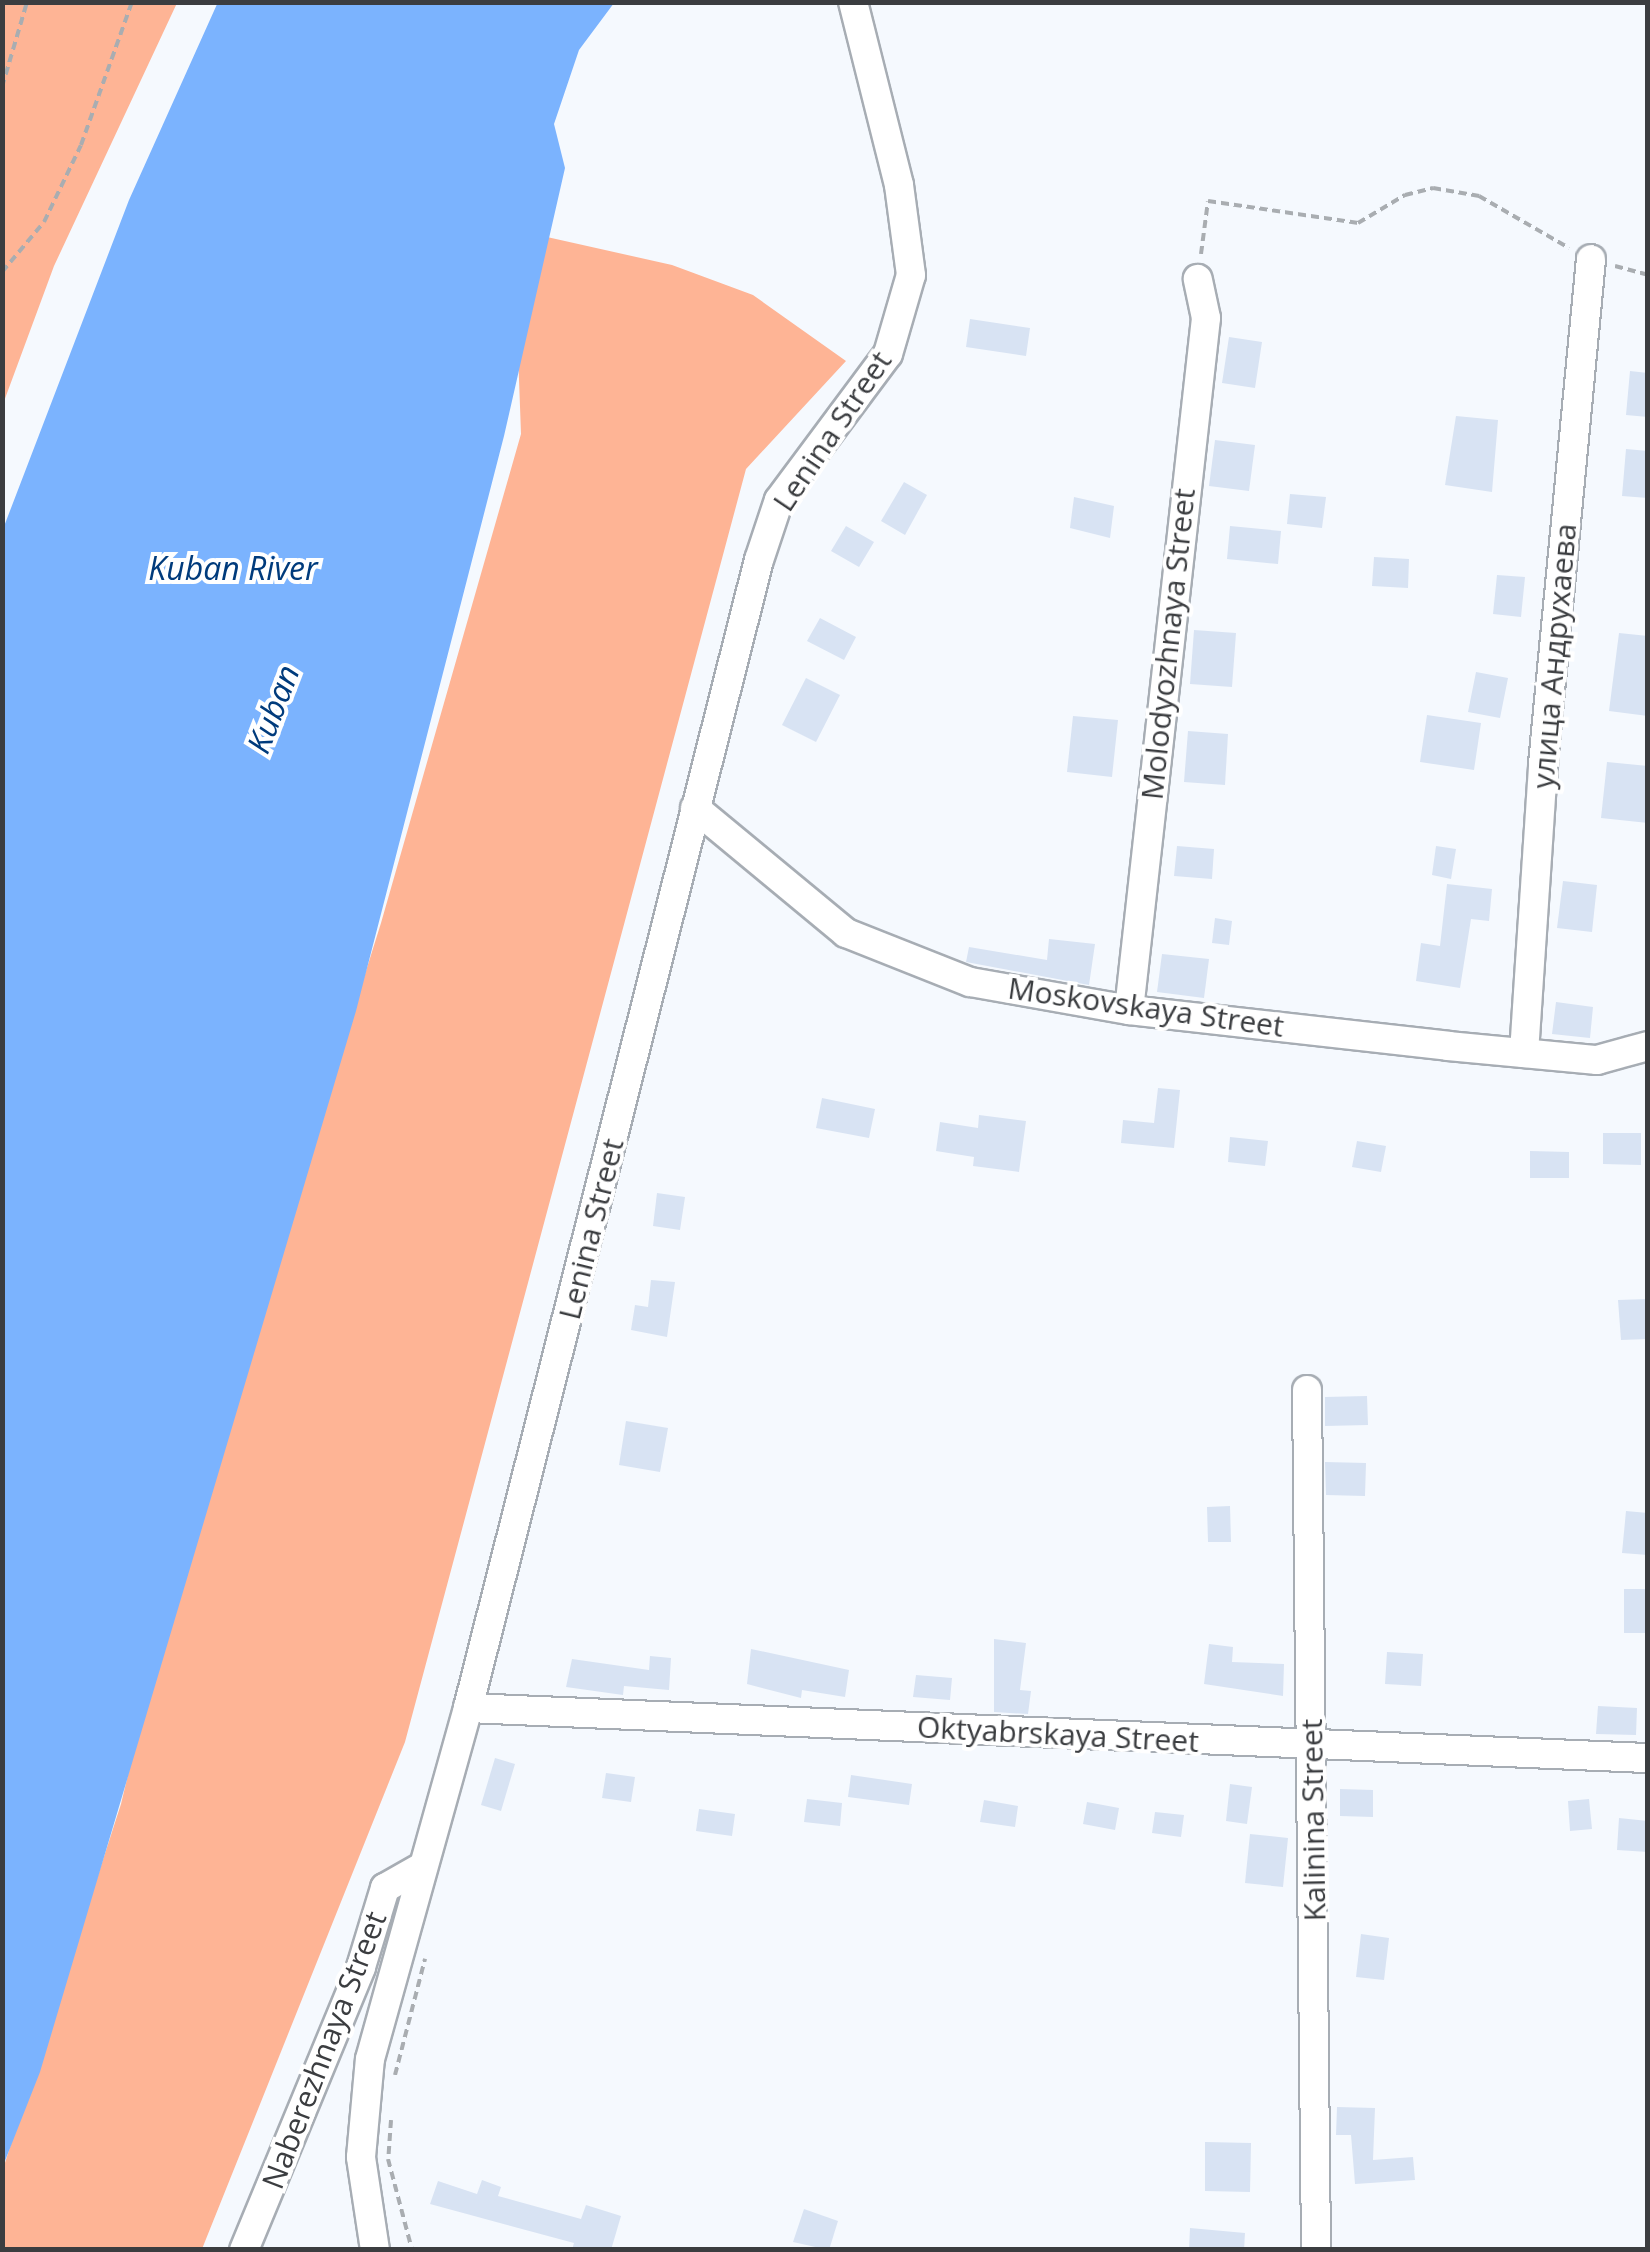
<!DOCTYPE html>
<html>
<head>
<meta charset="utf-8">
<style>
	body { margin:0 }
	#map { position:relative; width:1650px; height:2252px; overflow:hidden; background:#f5f9fe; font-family:"Open Sans",sans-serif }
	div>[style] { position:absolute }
	.green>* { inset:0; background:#feb495 }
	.water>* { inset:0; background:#7bb3fe }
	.building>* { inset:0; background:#d8e3f3 }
	.path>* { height:4px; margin-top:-2px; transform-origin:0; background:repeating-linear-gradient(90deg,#a9adb1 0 8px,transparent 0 13px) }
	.roads { filter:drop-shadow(2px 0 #a7adb4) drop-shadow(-2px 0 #a7adb4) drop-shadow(0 2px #a7adb4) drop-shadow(0 -2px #a7adb4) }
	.minor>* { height:28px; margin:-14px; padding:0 14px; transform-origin:14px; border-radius:14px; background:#fff }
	span { translate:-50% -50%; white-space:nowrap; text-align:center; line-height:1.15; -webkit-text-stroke:8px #fff; paint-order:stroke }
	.street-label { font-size:30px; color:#3b3d40 }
	.water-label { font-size:32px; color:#003b7c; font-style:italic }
	.frame { position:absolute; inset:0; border:5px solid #3b3d40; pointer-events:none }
</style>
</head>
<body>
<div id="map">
	<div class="green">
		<div style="clip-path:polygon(3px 2px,177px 3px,54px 266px,3px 404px)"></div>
		<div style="clip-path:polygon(547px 237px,672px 265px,753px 295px,846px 361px,746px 469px,405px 1742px,202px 2249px,3px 2249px,2px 2172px,121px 1804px,174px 1583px,381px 923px,521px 434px,518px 352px)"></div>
	</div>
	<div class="water">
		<div style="clip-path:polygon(218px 2px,614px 3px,579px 50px,554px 124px,565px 168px,504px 436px,356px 1011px,40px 2072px,3px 2166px,3px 529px,129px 200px)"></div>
	</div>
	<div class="building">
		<div style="clip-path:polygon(970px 319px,1030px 328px,1026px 356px,966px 347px)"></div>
		<div style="clip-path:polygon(1229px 337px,1262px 342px,1255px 388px,1222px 383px)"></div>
		<div style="clip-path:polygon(1630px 371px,1648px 373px,1648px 417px,1626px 415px)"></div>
		<div style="clip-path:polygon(1456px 416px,1498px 420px,1492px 492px,1445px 485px)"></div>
		<div style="clip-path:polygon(1215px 440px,1255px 445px,1249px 491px,1209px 486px)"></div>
		<div style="clip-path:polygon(1626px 449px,1648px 451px,1648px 498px,1622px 496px)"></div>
		<div style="clip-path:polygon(904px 482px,927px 495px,905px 535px,881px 521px)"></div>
		<div style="clip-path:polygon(1290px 494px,1326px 497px,1322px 528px,1287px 524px)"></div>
		<div style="clip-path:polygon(1074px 497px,1114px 506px,1110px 538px,1070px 528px)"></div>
		<div style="clip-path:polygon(846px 526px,874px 542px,859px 567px,831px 551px)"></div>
		<div style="clip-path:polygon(1230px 526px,1281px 531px,1278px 564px,1227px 559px)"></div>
		<div style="clip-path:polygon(1374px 557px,1409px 559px,1408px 588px,1372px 586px)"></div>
		<div style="clip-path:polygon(1497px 575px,1525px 577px,1521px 617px,1493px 614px)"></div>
		<div style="clip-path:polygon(820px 618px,856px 637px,844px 660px,807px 641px)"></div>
		<div style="clip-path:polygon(1194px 630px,1236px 633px,1232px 687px,1190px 684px)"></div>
		<div style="clip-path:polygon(1619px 633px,1648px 636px,1648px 716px,1609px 711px)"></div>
		<div style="clip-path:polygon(1476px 672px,1508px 678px,1500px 718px,1468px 712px)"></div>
		<div style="clip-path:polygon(806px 678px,840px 695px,816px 742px,782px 725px)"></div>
		<div style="clip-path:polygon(1427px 715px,1481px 723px,1474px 770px,1420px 762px)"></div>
		<div style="clip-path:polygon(1073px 716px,1118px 720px,1112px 777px,1067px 772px)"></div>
		<div style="clip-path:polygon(1188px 731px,1228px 734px,1225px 785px,1184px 782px)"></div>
		<div style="clip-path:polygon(1607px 762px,1648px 766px,1648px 823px,1601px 818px)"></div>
		<div style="clip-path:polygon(1177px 846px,1214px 849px,1212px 879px,1174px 876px)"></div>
		<div style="clip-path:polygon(1436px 846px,1456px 849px,1451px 879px,1432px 875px)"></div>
		<div style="clip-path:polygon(1563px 881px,1597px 885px,1592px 932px,1557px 928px)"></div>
		<div style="clip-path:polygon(1447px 884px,1492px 889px,1489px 921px,1471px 919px,1460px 988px,1416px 981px,1421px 943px,1440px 946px)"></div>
		<div style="clip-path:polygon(1215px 918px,1232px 921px,1229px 945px,1212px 943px)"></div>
		<div style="clip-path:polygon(1049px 939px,1095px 944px,1089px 985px,966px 962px,969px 947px,1047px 960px)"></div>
		<div style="clip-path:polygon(1162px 954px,1209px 959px,1204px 998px,1157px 992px)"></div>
		<div style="clip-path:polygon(1556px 1002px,1593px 1007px,1590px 1038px,1552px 1034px)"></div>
		<div style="clip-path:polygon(1158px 1088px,1180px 1090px,1174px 1148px,1121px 1143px,1123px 1120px,1154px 1123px)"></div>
		<div style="clip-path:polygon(822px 1098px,875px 1109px,869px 1138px,816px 1128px)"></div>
		<div style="clip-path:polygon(979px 1115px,1026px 1121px,1019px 1172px,973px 1166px,974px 1157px,936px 1151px,940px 1122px,978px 1128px)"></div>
		<div style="clip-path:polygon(1603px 1133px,1641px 1133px,1641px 1165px,1603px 1164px)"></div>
		<div style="clip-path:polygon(1230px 1137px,1268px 1141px,1265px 1166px,1228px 1162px)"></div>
		<div style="clip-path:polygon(1357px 1141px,1386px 1146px,1381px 1172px,1352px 1167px)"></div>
		<div style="clip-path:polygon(1530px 1151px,1569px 1152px,1569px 1178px,1530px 1178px)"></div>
		<div style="clip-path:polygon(657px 1193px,685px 1197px,680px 1230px,653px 1226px)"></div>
		<div style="clip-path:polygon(651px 1280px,675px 1282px,667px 1337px,631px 1330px,635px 1305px,648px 1307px)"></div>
		<div style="clip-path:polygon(1648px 1299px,1648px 1339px,1621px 1340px,1618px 1300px)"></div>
		<div style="clip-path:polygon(1367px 1396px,1368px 1425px,1325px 1426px,1325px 1397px)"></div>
		<div style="clip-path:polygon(626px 1421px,668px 1428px,660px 1472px,619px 1465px)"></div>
		<div style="clip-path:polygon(1325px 1462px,1366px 1463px,1365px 1496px,1326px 1495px)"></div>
		<div style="clip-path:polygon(1230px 1506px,1231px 1542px,1208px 1542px,1207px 1507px)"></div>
		<div style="clip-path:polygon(1626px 1511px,1648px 1513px,1648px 1555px,1622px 1553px)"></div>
		<div style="clip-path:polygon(1624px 1589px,1648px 1589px,1648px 1633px,1624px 1633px)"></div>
		<div style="clip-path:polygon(994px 1639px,1026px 1643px,1020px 1690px,1031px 1691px,1028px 1714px,994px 1712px)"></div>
		<div style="clip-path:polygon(1209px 1644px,1233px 1647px,1232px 1662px,1284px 1664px,1283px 1696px,1204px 1684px)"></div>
		<div style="clip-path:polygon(751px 1649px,849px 1670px,845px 1697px,802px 1690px,801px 1698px,747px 1684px)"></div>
		<div style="clip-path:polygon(1387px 1652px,1423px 1654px,1421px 1686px,1385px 1684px)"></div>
		<div style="clip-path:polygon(650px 1656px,671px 1658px,669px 1690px,624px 1686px,623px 1695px,566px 1687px,572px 1659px,649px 1670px)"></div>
		<div style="clip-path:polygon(916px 1675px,952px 1678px,950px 1700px,913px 1697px)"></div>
		<div style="clip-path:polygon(1598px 1706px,1637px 1708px,1636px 1735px,1596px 1734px)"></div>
		<div style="clip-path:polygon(495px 1758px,515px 1764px,501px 1811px,481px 1805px)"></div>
		<div style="clip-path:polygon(606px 1773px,635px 1777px,631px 1802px,602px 1798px)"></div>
		<div style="clip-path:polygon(851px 1775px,912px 1784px,909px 1805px,848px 1797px)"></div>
		<div style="clip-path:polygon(1230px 1784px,1252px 1787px,1247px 1824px,1226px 1821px)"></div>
		<div style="clip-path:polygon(1340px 1789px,1373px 1790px,1373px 1817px,1340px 1816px)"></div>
		<div style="clip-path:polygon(807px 1799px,842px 1803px,840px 1826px,804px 1822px)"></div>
		<div style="clip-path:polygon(1589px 1799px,1592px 1829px,1570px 1831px,1568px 1801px)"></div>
		<div style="clip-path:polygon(984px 1800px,1018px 1806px,1015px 1827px,980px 1822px)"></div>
		<div style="clip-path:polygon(1087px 1802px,1119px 1808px,1115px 1830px,1083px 1824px)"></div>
		<div style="clip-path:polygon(699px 1809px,735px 1814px,732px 1836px,696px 1831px)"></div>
		<div style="clip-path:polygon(1155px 1812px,1184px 1815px,1181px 1837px,1152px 1833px)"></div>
		<div style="clip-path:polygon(1619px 1818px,1648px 1821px,1648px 1852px,1617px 1850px)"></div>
		<div style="clip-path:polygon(1250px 1834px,1288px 1838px,1283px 1887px,1245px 1883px)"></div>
		<div style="clip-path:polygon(1361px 1934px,1389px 1938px,1384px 1980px,1356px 1977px)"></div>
		<div style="clip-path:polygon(1337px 2107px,1375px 2108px,1373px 2160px,1413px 2157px,1415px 2180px,1355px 2184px,1351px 2135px,1336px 2135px)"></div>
		<div style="clip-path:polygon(1205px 2142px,1251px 2143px,1250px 2192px,1205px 2191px)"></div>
		<div style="clip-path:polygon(482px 2180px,501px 2187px,498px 2196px,581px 2219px,586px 2205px,621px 2216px,611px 2250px,572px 2250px,574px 2243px,430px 2204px,438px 2181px,477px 2194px)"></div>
		<div style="clip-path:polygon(804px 2209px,838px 2221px,829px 2250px,793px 2242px)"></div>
		<div style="clip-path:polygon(1190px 2228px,1245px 2233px,1244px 2250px,1189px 2250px)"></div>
	</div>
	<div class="path">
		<div style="left:2px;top:87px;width:89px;rotate:-73.6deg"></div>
		<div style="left:1201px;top:254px;width:53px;rotate:-82.5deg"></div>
		<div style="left:1208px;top:201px;width:152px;rotate:8.3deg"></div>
		<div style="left:1358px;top:223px;width:55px;rotate:-30.8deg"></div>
		<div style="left:1405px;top:195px;width:29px;rotate:-14deg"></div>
		<div style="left:1433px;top:188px;width:47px;rotate:9.9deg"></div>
		<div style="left:1479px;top:196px;width:104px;rotate:30deg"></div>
		<div style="left:1615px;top:266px;width:34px;rotate:15deg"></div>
		<div style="left:2px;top:272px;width:65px;rotate:-50deg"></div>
		<div style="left:44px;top:222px;width:85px;rotate:-64.3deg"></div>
		<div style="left:81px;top:145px;width:152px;rotate:-70.4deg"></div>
		<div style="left:395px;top:2075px;width:120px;rotate:-75.5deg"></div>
		<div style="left:391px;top:2120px;width:39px;rotate:94deg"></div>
		<div style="left:388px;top:2159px;width:94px;rotate:75.2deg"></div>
	</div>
	<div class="roads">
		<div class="minor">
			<div style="left:695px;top:808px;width:196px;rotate:39.6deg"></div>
			<div style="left:846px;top:933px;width:133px;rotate:21.6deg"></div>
			<div style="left:970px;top:982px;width:161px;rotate:10deg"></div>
			<div style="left:1129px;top:1010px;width:321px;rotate:6.4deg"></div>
			<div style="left:1448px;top:1046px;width:150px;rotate:5.4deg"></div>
			<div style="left:1597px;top:1060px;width:53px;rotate:-15.4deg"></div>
			<div style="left:1129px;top:1010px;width:696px;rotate:-83.65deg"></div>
			<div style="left:1206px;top:318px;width:40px;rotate:-102deg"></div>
			<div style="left:1524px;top:1053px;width:290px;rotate:-86.2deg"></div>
			<div style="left:1543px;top:764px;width:507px;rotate:-84.57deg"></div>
			<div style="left:1307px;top:1390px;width:860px;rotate:89.4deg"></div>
			<div style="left:468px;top:1708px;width:1181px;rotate:2.43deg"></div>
			<div style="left:244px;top:2250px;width:306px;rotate:-67.5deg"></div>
			<div style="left:361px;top:1967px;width:83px;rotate:-73.1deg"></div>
			<div style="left:385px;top:1888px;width:43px;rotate:-29.6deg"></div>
			<div style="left:375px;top:2250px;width:94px;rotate:-98.6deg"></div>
			<div style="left:361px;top:2157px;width:98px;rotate:-84.8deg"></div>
			<div style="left:370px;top:2059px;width:364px;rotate:-74.4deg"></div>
			<div style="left:468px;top:1708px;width:1184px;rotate:-75.78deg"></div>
			<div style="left:759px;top:560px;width:63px;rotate:-71.6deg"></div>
			<div style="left:779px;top:500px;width:182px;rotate:-53.3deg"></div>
			<div style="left:888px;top:354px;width:82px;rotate:-73.8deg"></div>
			<div style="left:911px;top:275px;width:91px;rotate:-97.6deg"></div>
			<div style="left:899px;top:185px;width:189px;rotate:-104.1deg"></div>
		</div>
	</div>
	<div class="street-label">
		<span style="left:832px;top:431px;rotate:-56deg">Lenina Street</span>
		<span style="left:1168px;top:644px;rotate:-84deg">Molodyozhnaya Street</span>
		<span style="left:1554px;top:656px;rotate:-85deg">улица Андрухаева</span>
		<span style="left:1146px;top:1007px;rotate:8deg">Moskovskaya Street</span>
		<span style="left:591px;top:1229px;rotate:-76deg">Lenina Street</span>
		<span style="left:1058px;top:1734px;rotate:3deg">Oktyabrskaya Street</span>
		<span style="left:1313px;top:1820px;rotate:-91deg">Kalinina Street</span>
		<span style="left:324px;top:2050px;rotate:-69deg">Naberezhnaya Street</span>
	</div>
	<div class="water-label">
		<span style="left:233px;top:568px">Kuban River</span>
		<span style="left:273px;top:709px;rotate:-69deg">Kuban</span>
	</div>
	<div class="frame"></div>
</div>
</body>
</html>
